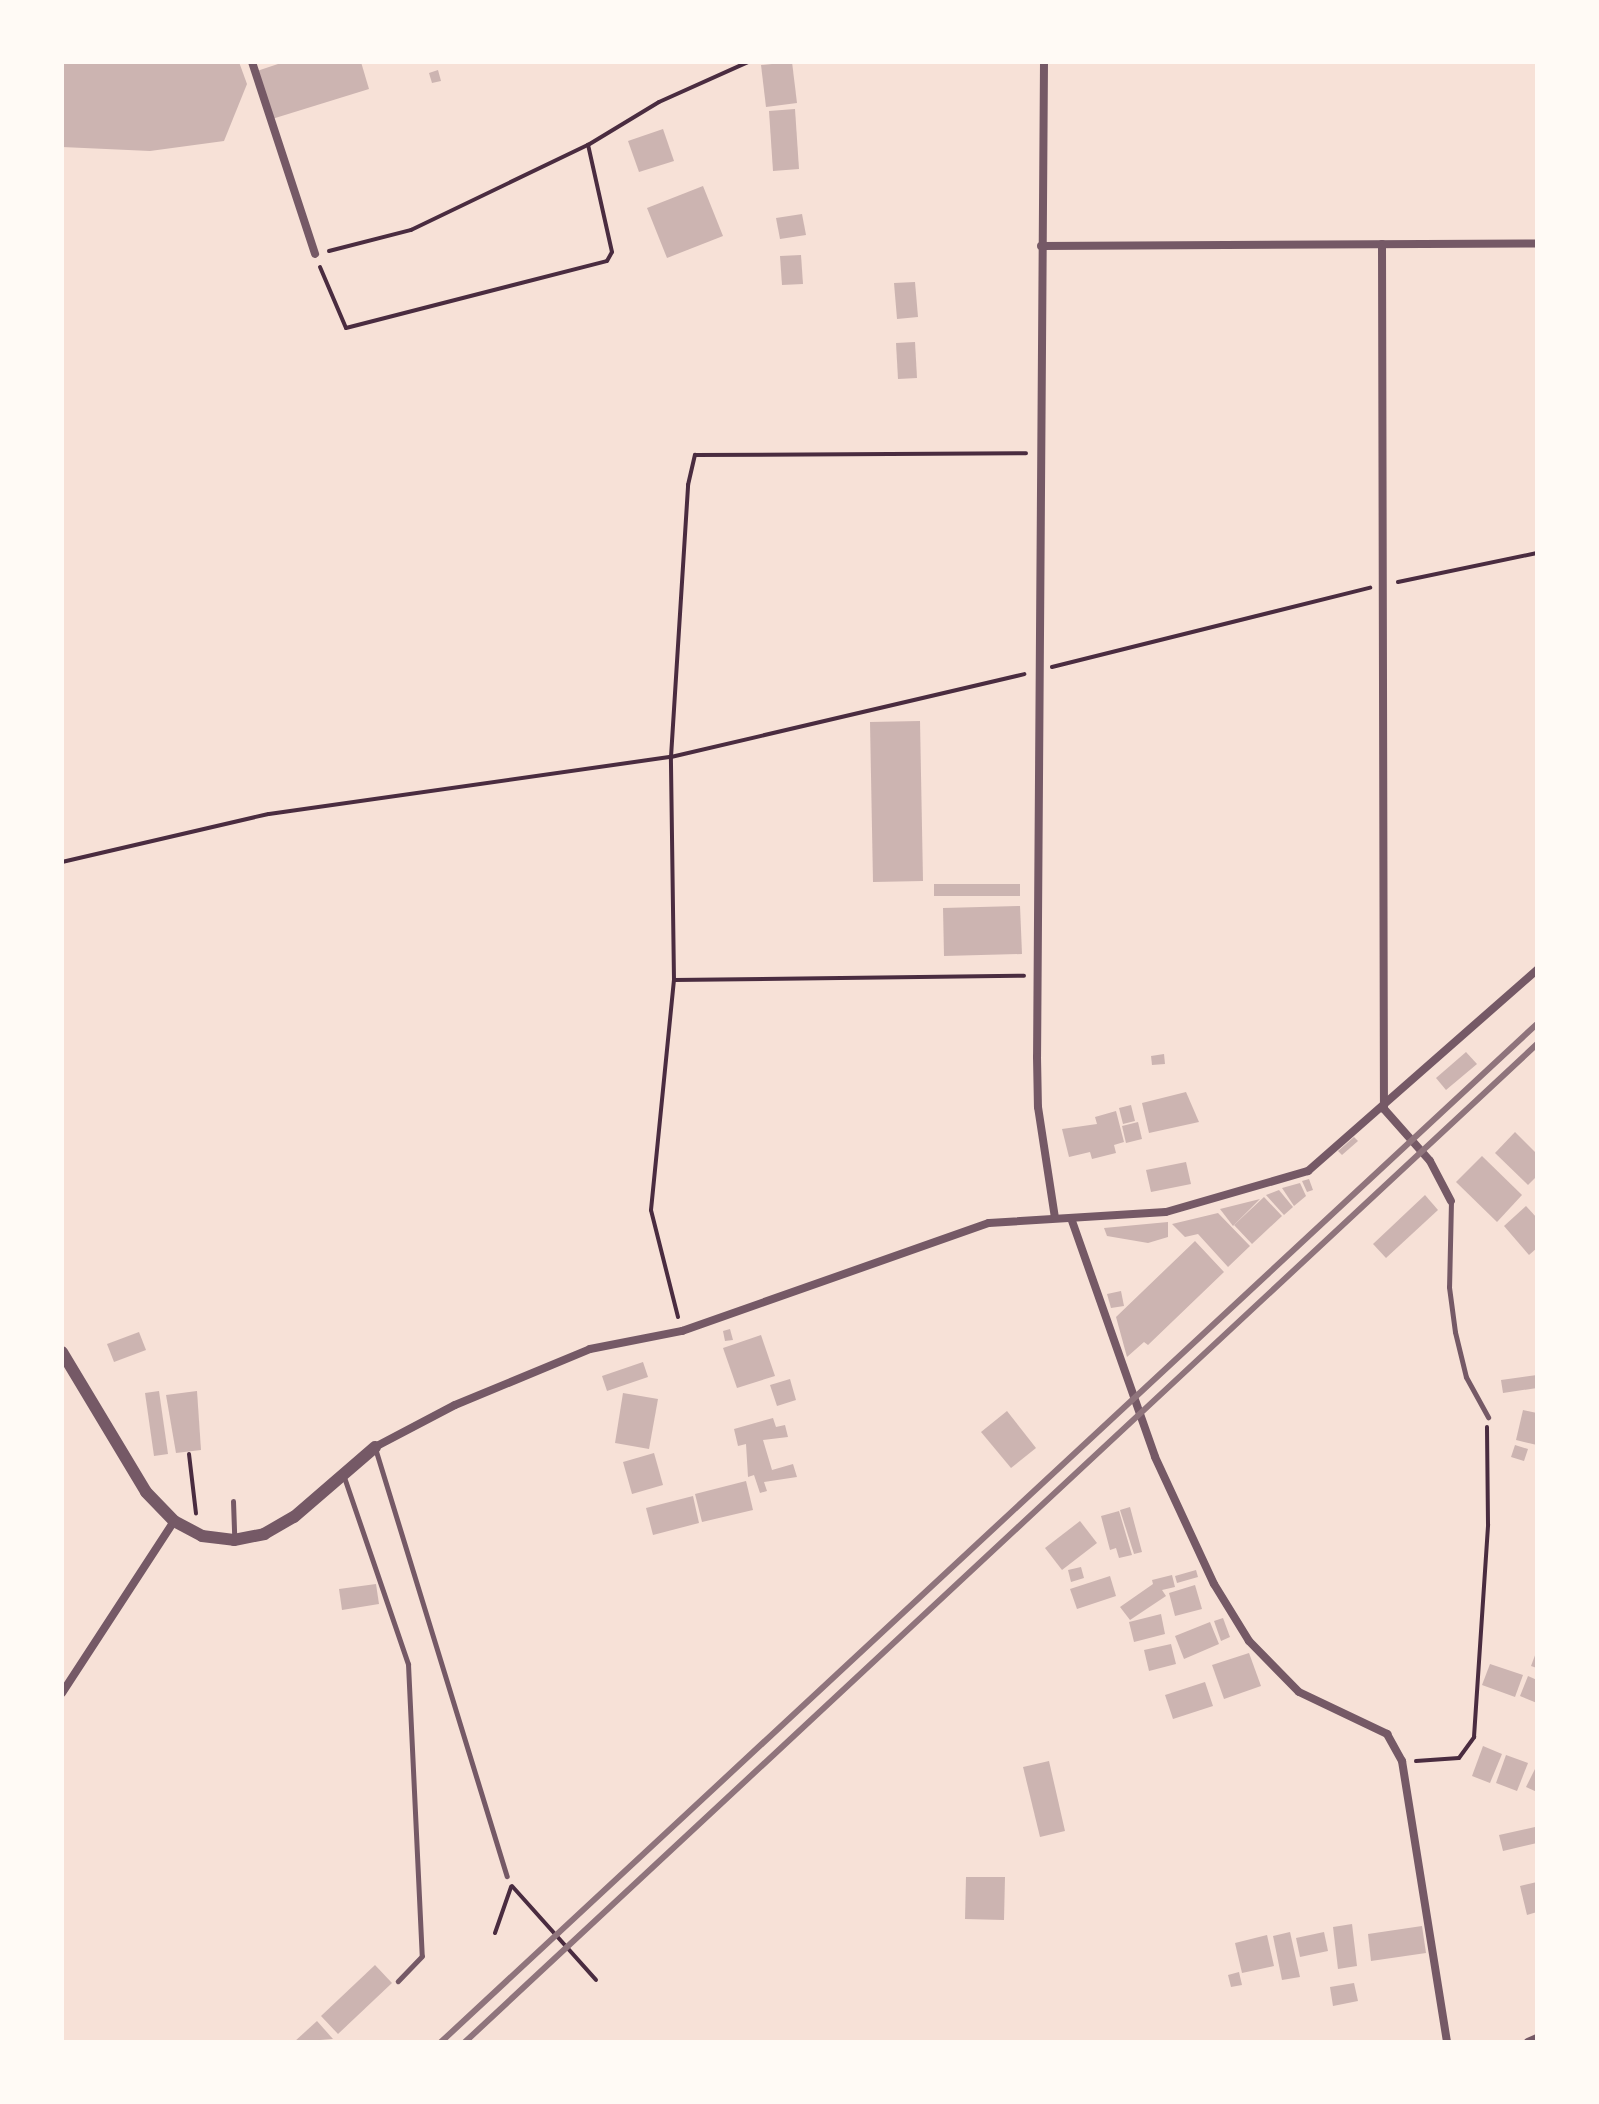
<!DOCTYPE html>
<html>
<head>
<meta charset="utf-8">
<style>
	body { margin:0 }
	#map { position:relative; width:1599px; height:2104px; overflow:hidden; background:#f7e1d7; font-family:Bitter,serif }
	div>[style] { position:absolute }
	.building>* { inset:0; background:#ccb4b1 }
	.path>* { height:4px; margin:-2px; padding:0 2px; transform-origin:2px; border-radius:2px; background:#4a2c40 }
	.service>* { height:5px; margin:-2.5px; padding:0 2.5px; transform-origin:2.5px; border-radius:2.5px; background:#755966 }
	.minor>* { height:8px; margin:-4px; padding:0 4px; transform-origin:4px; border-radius:4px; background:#755966 }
	.tertiary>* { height:12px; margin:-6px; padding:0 6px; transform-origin:6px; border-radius:6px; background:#755966 }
	.rail>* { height:6px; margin:-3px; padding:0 3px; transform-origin:3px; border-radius:3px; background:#8f747c }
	span { translate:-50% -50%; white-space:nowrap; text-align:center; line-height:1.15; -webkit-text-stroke:6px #fffaf5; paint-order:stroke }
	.frame { position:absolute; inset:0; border:64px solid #fffaf5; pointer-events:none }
</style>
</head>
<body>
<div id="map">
	<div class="building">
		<div style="clip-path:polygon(62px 62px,239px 62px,247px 84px,224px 141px,150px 151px,62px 147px)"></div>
		<div style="clip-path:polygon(284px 62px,361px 62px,369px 89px,272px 119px,257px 71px)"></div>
		<div style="clip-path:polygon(792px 62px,797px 103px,766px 107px,761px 65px)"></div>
		<div style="clip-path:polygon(438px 70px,441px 81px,432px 83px,429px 73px)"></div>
		<div style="clip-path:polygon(795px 109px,799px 169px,773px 171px,769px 111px)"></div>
		<div style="clip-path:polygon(663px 129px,674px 161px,639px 172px,628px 141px)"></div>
		<div style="clip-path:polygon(703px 186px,723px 236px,667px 258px,647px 208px)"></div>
		<div style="clip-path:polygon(802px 214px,806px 235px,780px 239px,776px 218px)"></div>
		<div style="clip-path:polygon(801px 255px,803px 284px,782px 285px,780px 256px)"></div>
		<div style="clip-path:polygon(915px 282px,918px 317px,897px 319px,894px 283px)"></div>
		<div style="clip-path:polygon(915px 342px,917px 378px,898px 379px,896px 343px)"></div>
		<div style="clip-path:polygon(920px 721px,923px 881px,873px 882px,870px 722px)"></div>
		<div style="clip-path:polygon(934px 884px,1020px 884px,1020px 896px,934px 896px)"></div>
		<div style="clip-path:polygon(1020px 906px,1022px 954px,944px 956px,943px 908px)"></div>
		<div style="clip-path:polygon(1466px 1052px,1477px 1064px,1446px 1090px,1436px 1078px)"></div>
		<div style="clip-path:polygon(1164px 1054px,1165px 1064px,1152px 1065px,1151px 1056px)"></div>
		<div style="clip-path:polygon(1186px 1092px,1199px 1122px,1149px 1133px,1142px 1103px)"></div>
		<div style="clip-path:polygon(1131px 1105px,1135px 1121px,1123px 1124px,1119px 1108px)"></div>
		<div style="clip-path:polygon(1116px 1111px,1124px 1142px,1114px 1145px,1116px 1153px,1092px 1159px,1090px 1152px,1069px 1157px,1062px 1129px,1097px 1124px,1095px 1117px)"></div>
		<div style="clip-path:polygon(1138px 1122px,1142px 1139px,1126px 1143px,1122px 1126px)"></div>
		<div style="clip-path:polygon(1515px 1132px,1537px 1154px,1537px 1176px,1528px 1185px,1495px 1153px)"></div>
		<div style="clip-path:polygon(1354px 1137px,1358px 1141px,1342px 1155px,1338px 1151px)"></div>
		<div style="clip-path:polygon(1482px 1156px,1522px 1195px,1497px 1222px,1456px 1182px)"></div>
		<div style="clip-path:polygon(1186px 1162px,1191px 1184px,1151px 1192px,1146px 1170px)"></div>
		<div style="clip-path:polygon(1309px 1179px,1313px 1190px,1307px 1192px,1302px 1181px)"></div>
		<div style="clip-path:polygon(1300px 1183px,1306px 1196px,1294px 1206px,1282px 1188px)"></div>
		<div style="clip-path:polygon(1279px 1190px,1293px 1207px,1284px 1215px,1266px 1195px)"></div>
		<div style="clip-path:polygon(1425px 1195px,1438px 1210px,1386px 1258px,1373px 1244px)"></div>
		<div style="clip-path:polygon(1264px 1197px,1282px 1216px,1252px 1244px,1234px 1225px)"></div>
		<div style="clip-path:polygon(1260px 1199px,1233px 1226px,1220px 1209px)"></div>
		<div style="clip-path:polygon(1526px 1206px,1537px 1218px,1537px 1248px,1529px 1255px,1504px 1226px)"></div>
		<div style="clip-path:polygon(1218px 1213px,1250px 1246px,1228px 1267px,1198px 1234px,1185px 1237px,1172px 1224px)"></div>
		<div style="clip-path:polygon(1168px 1222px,1168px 1237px,1148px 1243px,1107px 1236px,1104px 1228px)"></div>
		<div style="clip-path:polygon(1195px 1241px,1224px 1272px,1148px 1345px,1144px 1342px,1127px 1357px,1116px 1317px)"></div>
		<div style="clip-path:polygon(1121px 1291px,1124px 1306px,1111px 1308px,1107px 1294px)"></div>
		<div style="clip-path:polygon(730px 1329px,733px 1340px,725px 1341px,723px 1331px)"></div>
		<div style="clip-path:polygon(139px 1332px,146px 1350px,114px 1362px,107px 1344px)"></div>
		<div style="clip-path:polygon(761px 1335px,775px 1376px,737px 1388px,723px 1348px)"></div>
		<div style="clip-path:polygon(643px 1362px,648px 1377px,607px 1391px,602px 1376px)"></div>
		<div style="clip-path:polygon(1537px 1375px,1537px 1388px,1503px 1393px,1501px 1380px)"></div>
		<div style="clip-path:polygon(790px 1379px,796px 1400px,777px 1406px,770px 1385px)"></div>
		<div style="clip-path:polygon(159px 1391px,168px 1454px,154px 1456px,145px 1393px)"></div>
		<div style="clip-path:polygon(197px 1391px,201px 1450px,176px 1453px,166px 1395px)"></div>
		<div style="clip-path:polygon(623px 1393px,658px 1399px,649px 1449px,615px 1443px)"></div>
		<div style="clip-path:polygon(1523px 1410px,1537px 1413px,1537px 1445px,1516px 1440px)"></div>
		<div style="clip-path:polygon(1007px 1411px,1036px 1448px,1011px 1468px,981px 1432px)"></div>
		<div style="clip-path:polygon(773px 1418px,776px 1427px,785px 1425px,788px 1437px,763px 1440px,772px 1470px,793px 1464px,797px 1477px,764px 1482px,767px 1491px,760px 1493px,754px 1475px,748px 1477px,746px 1444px,738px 1446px,734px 1429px)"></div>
		<div style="clip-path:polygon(1515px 1445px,1528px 1449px,1524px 1461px,1511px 1457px)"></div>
		<div style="clip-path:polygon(654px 1453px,663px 1485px,632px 1494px,623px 1462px)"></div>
		<div style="clip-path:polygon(746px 1481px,753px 1510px,702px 1522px,695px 1494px)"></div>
		<div style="clip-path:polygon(693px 1496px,699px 1523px,653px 1535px,646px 1508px)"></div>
		<div style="clip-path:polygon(1130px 1507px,1142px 1552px,1134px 1554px,1120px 1510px)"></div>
		<div style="clip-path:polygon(1119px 1511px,1132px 1555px,1119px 1558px,1116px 1548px,1110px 1550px,1101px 1516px)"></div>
		<div style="clip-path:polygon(1080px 1521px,1097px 1543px,1062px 1570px,1045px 1548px)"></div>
		<div style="clip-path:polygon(1081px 1567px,1084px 1578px,1071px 1582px,1068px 1570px)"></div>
		<div style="clip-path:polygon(1196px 1570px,1198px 1577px,1177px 1583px,1175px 1576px)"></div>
		<div style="clip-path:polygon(1172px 1575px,1175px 1587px,1162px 1590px,1166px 1596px,1130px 1620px,1120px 1607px,1153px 1584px,1152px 1580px)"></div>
		<div style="clip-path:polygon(1110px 1576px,1116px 1596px,1077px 1609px,1070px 1589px)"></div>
		<div style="clip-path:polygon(376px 1584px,379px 1604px,342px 1610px,339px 1589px)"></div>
		<div style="clip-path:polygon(1195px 1585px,1202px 1609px,1175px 1616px,1169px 1593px)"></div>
		<div style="clip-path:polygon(1161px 1614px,1165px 1634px,1134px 1642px,1129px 1622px)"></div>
		<div style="clip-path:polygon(1223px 1618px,1230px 1637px,1221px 1641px,1214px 1621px)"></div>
		<div style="clip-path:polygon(1210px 1622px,1219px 1644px,1184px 1659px,1175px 1636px)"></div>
		<div style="clip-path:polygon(1171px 1644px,1176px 1664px,1149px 1671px,1144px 1650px)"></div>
		<div style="clip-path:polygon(1537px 1650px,1537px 1668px,1531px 1666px)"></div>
		<div style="clip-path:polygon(1249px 1653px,1261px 1686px,1224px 1699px,1212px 1665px)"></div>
		<div style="clip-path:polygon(1490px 1664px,1523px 1675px,1515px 1697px,1482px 1685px)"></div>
		<div style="clip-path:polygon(1528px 1676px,1537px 1680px,1537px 1703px,1520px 1696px)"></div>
		<div style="clip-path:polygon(1205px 1682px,1213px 1706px,1173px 1719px,1165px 1695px)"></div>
		<div style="clip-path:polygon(1483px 1746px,1502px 1754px,1490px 1783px,1472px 1776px)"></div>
		<div style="clip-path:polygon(1506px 1755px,1528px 1763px,1517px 1791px,1496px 1783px)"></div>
		<div style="clip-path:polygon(1049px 1761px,1065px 1831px,1040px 1837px,1023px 1767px)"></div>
		<div style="clip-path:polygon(1537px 1765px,1537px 1792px,1526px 1787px)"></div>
		<div style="clip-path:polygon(1535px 1827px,1537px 1843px,1503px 1851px,1499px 1835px)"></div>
		<div style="clip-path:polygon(966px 1877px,1005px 1877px,1004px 1920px,965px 1919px)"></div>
		<div style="clip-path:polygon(1537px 1882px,1537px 1912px,1527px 1915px,1520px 1886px)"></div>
		<div style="clip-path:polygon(1352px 1924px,1357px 1966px,1338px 1969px,1333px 1927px)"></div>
		<div style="clip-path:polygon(1422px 1926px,1426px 1953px,1371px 1961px,1368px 1934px)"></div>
		<div style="clip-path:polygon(1290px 1932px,1300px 1977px,1282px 1980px,1273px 1936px)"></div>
		<div style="clip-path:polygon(1324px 1932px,1328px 1951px,1300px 1957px,1296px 1938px)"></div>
		<div style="clip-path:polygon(1267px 1935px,1274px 1966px,1242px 1973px,1235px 1943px)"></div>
		<div style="clip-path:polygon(375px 1965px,392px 1983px,338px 2034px,321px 2016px)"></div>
		<div style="clip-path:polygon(1239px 1972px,1242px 1985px,1231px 1987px,1228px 1975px)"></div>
		<div style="clip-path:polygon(1354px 1983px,1358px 2001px,1333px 2006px,1330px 1987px)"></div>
		<div style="clip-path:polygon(317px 2021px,333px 2039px,294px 2042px)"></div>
	</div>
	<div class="path">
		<div style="left:329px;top:251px;width:85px;rotate:-14.4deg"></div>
		<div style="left:411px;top:230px;width:196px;rotate:-25.7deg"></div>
		<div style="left:588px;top:145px;width:83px;rotate:-31.2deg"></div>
		<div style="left:659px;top:102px;width:98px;rotate:-24.2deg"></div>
		<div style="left:320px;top:267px;width:66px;rotate:66.9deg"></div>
		<div style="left:346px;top:328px;width:269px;rotate:-14.4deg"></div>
		<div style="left:607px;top:261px;width:10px;rotate:-61deg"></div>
		<div style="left:612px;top:252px;width:110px;rotate:-102.6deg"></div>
		<div style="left:1398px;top:582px;width:142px;rotate:-11.8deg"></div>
		<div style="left:1052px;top:667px;width:328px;rotate:-14deg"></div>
		<div style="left:62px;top:862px;width:212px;rotate:-13.1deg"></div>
		<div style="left:269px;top:814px;width:406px;rotate:-8.1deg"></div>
		<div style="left:671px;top:757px;width:363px;rotate:-13.2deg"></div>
		<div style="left:674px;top:980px;width:350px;rotate:-0.7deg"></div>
		<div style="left:678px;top:1317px;width:110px;rotate:-104.2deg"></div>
		<div style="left:651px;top:1210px;width:231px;rotate:-84.3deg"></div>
		<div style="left:674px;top:980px;width:223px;rotate:-90.8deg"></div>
		<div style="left:671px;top:757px;width:273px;rotate:-86.4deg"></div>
		<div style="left:688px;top:485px;width:31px;rotate:-77deg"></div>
		<div style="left:695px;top:455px;width:331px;rotate:-0.3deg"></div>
		<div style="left:189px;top:1454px;width:60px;rotate:83.3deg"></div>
		<div style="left:1416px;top:1761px;width:43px;rotate:-4deg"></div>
		<div style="left:1459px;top:1758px;width:26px;rotate:-54deg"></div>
		<div style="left:1474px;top:1737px;width:213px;rotate:-86.2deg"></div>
		<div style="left:1488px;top:1524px;width:97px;rotate:-90.6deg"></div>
		<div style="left:512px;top:1886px;width:126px;rotate:48.2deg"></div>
		<div style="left:495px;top:1933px;width:49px;rotate:-70.8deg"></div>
	</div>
	<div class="service">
		<div style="left:1451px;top:1201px;width:86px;rotate:91.3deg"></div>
		<div style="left:1449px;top:1287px;width:45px;rotate:82.4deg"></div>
		<div style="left:1455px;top:1332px;width:46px;rotate:76.3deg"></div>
		<div style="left:1466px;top:1377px;width:46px;rotate:61.2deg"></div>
		<div style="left:375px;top:1448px;width:448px;rotate:72.9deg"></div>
		<div style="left:344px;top:1477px;width:198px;rotate:71.1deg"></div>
		<div style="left:408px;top:1664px;width:292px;rotate:87.3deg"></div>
		<div style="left:422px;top:1956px;width:35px;rotate:134deg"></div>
		<div style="left:233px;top:1501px;width:38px;rotate:88deg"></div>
	</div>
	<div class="minor">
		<div style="left:252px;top:62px;width:202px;rotate:71.8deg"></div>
		<div style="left:1044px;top:62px;width:995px;rotate:90.4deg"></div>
		<div style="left:1037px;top:1057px;width:50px;rotate:88.9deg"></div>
		<div style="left:1038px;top:1107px;width:112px;rotate:81.3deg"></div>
		<div style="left:1382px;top:244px;width:865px;rotate:89.87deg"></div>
		<div style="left:1384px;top:1109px;width:69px;rotate:48.5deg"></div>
		<div style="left:1430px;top:1161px;width:45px;rotate:62.3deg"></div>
		<div style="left:1041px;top:246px;width:496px;rotate:-0.3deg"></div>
		<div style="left:1071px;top:1218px;width:253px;rotate:70.6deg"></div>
		<div style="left:1155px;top:1457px;width:140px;rotate:65.1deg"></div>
		<div style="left:1214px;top:1584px;width:67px;rotate:58.4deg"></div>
		<div style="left:1249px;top:1641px;width:71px;rotate:45.6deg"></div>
		<div style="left:1299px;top:1692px;width:98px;rotate:25.5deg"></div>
		<div style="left:1387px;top:1734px;width:31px;rotate:61deg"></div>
		<div style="left:1402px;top:1761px;width:285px;rotate:80.9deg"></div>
		<div style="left:375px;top:1447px;width:90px;rotate:-27.7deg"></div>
		<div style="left:455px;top:1405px;width:146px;rotate:-22.5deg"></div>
		<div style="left:590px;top:1349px;width:94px;rotate:-11.1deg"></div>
		<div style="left:682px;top:1331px;width:325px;rotate:-19.4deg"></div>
		<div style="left:989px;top:1223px;width:177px;rotate:-3.6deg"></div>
		<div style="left:1166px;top:1212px;width:148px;rotate:-16.1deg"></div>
		<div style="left:1308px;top:1171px;width:305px;rotate:-41.3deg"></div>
		<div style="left:62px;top:1693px;width:205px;rotate:-56.9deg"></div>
		<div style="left:1528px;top:2042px;width:10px;rotate:-24deg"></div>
	</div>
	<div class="tertiary">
		<div style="left:62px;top:1352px;width:163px;rotate:59deg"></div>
		<div style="left:146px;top:1492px;width:40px;rotate:46deg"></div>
		<div style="left:174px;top:1521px;width:32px;rotate:28deg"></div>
		<div style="left:202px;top:1536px;width:32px;rotate:7deg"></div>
		<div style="left:234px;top:1540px;width:31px;rotate:-11deg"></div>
		<div style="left:264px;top:1534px;width:34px;rotate:-30deg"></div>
		<div style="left:294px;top:1517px;width:107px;rotate:-40.8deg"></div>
	</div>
	<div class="rail">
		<div style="left:441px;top:2042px;width:1496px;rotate:-42.89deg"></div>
		<div style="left:465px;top:2042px;width:1465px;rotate:-42.95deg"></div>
	</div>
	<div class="frame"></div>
</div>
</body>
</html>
